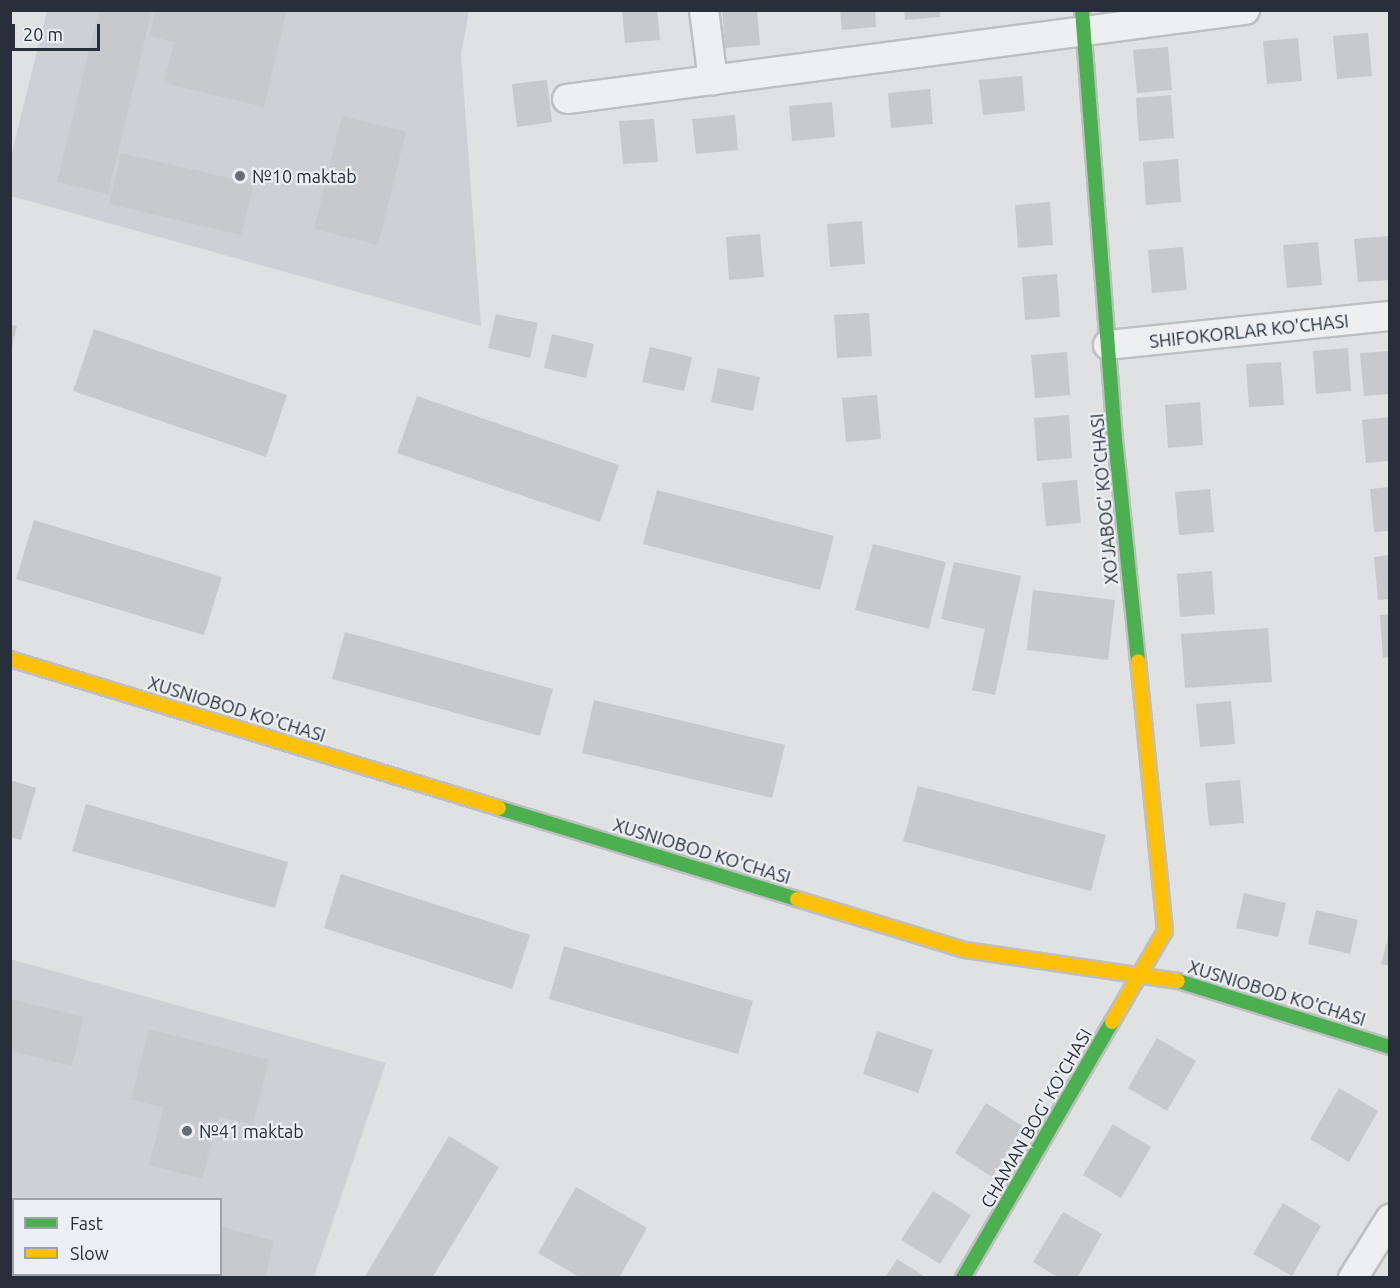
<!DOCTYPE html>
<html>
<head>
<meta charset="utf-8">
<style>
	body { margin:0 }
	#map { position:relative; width:1400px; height:1288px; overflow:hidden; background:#dfe1e3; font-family:Ubuntu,sans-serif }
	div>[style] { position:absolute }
	.built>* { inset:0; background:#cdd1d6 }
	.building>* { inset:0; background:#c7c9cc }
	.roads { filter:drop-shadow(2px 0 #bdbfc1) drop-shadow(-2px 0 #bdbfc1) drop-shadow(0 2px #bdbfc1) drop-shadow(0 -2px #bdbfc1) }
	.street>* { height:28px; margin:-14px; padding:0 14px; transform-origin:14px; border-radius:14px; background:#eeeff0 }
	.fast>* { height:14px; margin:-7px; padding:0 7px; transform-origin:7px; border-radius:7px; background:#4caf50 }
	.slow>* { height:14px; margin:-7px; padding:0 7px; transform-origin:7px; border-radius:7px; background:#ffc107 }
	.dots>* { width:16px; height:16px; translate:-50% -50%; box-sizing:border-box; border:3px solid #eceff3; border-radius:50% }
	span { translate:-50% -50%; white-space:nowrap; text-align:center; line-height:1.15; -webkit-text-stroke:4.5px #eceff3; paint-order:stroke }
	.poi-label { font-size:18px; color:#282f3a }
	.left { translate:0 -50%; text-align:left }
	.street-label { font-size:18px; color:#282f3a }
	.frame { position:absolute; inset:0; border:12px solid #282f3a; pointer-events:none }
	.legend { position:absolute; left:12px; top:1198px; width:210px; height:78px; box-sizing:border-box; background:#eceff3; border:2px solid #9ea2a9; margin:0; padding:8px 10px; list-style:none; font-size:18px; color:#282f3a }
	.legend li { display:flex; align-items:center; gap:12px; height:30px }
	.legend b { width:30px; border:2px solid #9ea2a9 }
	.scale { position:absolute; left:12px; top:24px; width:88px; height:27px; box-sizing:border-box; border:3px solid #282f3a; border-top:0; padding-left:8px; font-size:18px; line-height:21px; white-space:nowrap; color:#282f3a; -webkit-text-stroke:4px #eceff3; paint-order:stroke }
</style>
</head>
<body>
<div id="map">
	<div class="built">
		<div style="clip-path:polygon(47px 11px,469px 11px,461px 54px,481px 326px,11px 196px,11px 156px)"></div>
		<div style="clip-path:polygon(evenodd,10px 959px,386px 1063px,314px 1277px,25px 1278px,11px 1274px,10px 959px,14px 1200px,220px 1200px,220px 1274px,14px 1274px,14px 1200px)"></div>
	</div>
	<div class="building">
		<div style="clip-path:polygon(99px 10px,152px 10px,108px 194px,57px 182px)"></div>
		<div style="clip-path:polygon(155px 10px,287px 10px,264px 107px,164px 83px,174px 42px,149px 36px)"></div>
		<div style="clip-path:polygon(622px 10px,657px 10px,660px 40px,625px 43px)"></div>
		<div style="clip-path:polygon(722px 10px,757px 10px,760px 45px,725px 48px)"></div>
		<div style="clip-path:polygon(840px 10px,875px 10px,876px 27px,842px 30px)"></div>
		<div style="clip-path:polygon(904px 10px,940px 10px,940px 17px,905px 20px)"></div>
		<div style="clip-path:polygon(1368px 33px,1372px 76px,1337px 79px,1333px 36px)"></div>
		<div style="clip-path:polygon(1298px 38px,1302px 81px,1267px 84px,1263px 41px)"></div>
		<div style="clip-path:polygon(1168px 47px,1172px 90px,1137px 93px,1133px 50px)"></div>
		<div style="clip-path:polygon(1022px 76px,1025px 111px,983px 115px,979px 80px)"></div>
		<div style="clip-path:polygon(547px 80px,552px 122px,517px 127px,512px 84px)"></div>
		<div style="clip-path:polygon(930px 89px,933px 124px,891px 128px,888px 93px)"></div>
		<div style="clip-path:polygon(1171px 95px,1174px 138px,1139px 141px,1136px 98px)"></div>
		<div style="clip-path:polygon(832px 102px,835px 137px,792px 141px,789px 106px)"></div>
		<div style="clip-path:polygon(735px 115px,738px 150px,696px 154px,692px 119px)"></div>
		<div style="clip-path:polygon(342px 116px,406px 132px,378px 245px,314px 229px)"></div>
		<div style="clip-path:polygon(654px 119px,658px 162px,623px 164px,619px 121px)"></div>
		<div style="clip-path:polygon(121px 153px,254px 184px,241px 235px,109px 204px)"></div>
		<div style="clip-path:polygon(1178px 159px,1181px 202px,1146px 205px,1143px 162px)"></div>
		<div style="clip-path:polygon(1050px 202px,1053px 245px,1018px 248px,1015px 205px)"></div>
		<div style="clip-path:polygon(862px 221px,865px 264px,830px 267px,827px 224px)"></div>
		<div style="clip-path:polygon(760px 234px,764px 277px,729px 280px,726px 237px)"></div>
		<div style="clip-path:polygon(1389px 236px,1390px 280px,1358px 282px,1354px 239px)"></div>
		<div style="clip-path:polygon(1318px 242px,1322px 285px,1287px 288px,1283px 245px)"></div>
		<div style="clip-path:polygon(1183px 247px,1187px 290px,1152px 293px,1148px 250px)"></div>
		<div style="clip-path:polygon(1057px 274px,1060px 317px,1025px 320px,1022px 277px)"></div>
		<div style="clip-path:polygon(869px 313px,872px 356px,837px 358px,834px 315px)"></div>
		<div style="clip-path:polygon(496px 314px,538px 323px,530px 358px,488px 348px)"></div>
		<div style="clip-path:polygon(10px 325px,17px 326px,11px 351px,10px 351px)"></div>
		<div style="clip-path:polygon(94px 329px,287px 395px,266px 457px,73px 391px)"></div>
		<div style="clip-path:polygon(552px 334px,594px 344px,586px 378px,544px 368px)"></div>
		<div style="clip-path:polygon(650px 347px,692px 357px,684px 391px,642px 382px)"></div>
		<div style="clip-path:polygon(1348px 348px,1351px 391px,1316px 394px,1313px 351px)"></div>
		<div style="clip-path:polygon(1390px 351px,1390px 394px,1364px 396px,1360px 353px)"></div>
		<div style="clip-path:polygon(1067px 352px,1070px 395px,1035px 398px,1031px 355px)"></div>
		<div style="clip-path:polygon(1281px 362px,1284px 405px,1249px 407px,1246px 364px)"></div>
		<div style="clip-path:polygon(718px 368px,760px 377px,753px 411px,711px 402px)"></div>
		<div style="clip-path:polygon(877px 395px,881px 439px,846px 442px,842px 398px)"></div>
		<div style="clip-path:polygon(417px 396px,619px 465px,600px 522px,397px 453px)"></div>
		<div style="clip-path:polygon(1200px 402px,1203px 445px,1168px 448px,1165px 405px)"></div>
		<div style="clip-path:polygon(1069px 415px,1072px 458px,1037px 461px,1034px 418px)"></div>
		<div style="clip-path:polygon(1390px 417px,1390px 461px,1366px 463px,1362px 420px)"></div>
		<div style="clip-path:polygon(1077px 480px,1081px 523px,1046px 526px,1042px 483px)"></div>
		<div style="clip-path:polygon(1390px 487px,1390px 531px,1374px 532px,1370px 489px)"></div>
		<div style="clip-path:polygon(1210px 489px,1214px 532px,1179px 535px,1175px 492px)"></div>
		<div style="clip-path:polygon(657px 490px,834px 536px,820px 590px,643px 544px)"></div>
		<div style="clip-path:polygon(34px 520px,222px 577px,204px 635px,16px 579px)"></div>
		<div style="clip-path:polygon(873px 544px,946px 562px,929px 629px,855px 610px)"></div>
		<div style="clip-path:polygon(1390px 555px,1390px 599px,1378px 600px,1374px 557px)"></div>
		<div style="clip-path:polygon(954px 562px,1021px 576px,995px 695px,972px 690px,985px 629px,941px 619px)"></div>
		<div style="clip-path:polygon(1212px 571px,1215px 614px,1180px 617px,1177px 574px)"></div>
		<div style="clip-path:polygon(1033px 590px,1115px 600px,1108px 660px,1027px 650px)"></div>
		<div style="clip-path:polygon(1390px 614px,1390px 657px,1383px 658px,1380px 615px)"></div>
		<div style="clip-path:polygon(1268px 628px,1272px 682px,1185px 688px,1181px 634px)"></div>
		<div style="clip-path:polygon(345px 632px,553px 689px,540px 736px,332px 679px)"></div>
		<div style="clip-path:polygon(594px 700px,785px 745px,772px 798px,582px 753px)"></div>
		<div style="clip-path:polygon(1231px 701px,1235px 744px,1200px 747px,1196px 704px)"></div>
		<div style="clip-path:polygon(10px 780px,36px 788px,21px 840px,10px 837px)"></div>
		<div style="clip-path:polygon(1240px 780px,1244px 823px,1209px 826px,1205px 783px)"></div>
		<div style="clip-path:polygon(918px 786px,1106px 835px,1091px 891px,903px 841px)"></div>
		<div style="clip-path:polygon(86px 804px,288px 862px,275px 908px,72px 851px)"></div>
		<div style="clip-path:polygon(341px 874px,530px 935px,512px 989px,324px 928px)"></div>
		<div style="clip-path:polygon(1244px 893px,1286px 903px,1278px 937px,1236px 928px)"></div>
		<div style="clip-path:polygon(1316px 910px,1358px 920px,1350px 954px,1308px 944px)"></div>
		<div style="clip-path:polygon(1390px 930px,1390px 966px,1381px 964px)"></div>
		<div style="clip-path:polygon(564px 946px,753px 1001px,738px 1054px,549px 999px)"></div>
		<div style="clip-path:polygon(10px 999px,84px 1017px,72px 1066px,10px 1051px)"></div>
		<div style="clip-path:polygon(149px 1029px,269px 1060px,253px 1125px,219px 1116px,202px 1179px,149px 1165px,164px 1108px,131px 1099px)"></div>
		<div style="clip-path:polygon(877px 1031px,933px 1050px,918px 1093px,863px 1074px)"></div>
		<div style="clip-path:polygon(1157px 1038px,1196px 1061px,1167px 1111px,1128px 1088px)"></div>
		<div style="clip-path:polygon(1339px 1088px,1378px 1111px,1349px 1162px,1310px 1139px)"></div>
		<div style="clip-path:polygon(986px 1103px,1024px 1127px,992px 1177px,955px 1153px)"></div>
		<div style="clip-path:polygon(1113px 1124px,1151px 1147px,1121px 1198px,1083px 1175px)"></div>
		<div style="clip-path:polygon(449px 1136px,499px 1167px,432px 1278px,364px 1278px)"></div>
		<div style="clip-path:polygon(576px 1187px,647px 1228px,619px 1278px,581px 1278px,538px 1253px)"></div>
		<div style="clip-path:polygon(933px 1191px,971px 1215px,940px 1264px,901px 1240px)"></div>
		<div style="clip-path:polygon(1283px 1203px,1321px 1226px,1292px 1276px,1253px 1254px)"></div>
		<div style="clip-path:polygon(10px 1205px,14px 1206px,11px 1230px,10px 1230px)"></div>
		<div style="clip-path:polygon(1063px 1212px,1102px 1234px,1077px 1278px,1059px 1278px,1033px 1262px)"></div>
		<div style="clip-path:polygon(220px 1226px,274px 1241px,265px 1278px,113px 1275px,220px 1274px)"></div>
		<div style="clip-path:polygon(897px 1259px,927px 1278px,885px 1278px)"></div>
	</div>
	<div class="roads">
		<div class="street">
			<div style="left:704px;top:10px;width:71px;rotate:82.7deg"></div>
			<div style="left:567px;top:99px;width:684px;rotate:-7.48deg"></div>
			<div style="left:1108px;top:345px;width:283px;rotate:-5.9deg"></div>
			<div style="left:1353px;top:1278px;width:70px;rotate:-57.9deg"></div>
		</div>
		<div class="fast">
			<div style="left:1082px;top:10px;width:439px;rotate:85.6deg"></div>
			<div style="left:1116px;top:448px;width:214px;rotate:84.1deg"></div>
			<div style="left:499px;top:808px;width:312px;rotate:17deg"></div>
			<div style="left:1178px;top:981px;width:222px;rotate:17.3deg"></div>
			<div style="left:963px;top:1278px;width:296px;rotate:-59.8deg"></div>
		</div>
		<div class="slow">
			<div style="left:10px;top:659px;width:511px;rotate:16.95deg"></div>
			<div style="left:797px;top:899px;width:176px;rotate:16.9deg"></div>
			<div style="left:965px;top:950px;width:215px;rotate:8.3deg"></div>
			<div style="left:1112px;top:1022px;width:105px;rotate:-59.8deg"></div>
			<div style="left:1165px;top:931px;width:271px;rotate:-95.7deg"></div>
		</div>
	</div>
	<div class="dots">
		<div style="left:240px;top:176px;background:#686d75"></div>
		<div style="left:187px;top:1131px;background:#686d75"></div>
	</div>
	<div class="poi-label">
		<span class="left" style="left:252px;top:176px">№10 maktab</span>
		<span class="left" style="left:199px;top:1131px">№41 maktab</span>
	</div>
	<div class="street-label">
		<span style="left:1249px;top:331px;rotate:-6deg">SHIFOKORLAR KO'CHASI</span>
		<span style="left:1104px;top:499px;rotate:-95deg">XO'JABOG' KO'CHASI</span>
		<span style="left:237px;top:709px;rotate:17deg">XUSNIOBOD KO'CHASI</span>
		<span style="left:702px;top:851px;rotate:17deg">XUSNIOBOD KO'CHASI</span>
		<span style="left:1277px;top:993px;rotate:17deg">XUSNIOBOD KO'CHASI</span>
		<span style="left:1036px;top:1118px;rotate:-60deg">CHAMAN BOG' KO'CHASI</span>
	</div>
	<div class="frame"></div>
	<ul class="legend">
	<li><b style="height:8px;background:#4caf50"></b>Fast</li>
	<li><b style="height:8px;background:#ffc107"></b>Slow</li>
	</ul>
	<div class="scale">20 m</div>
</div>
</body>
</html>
